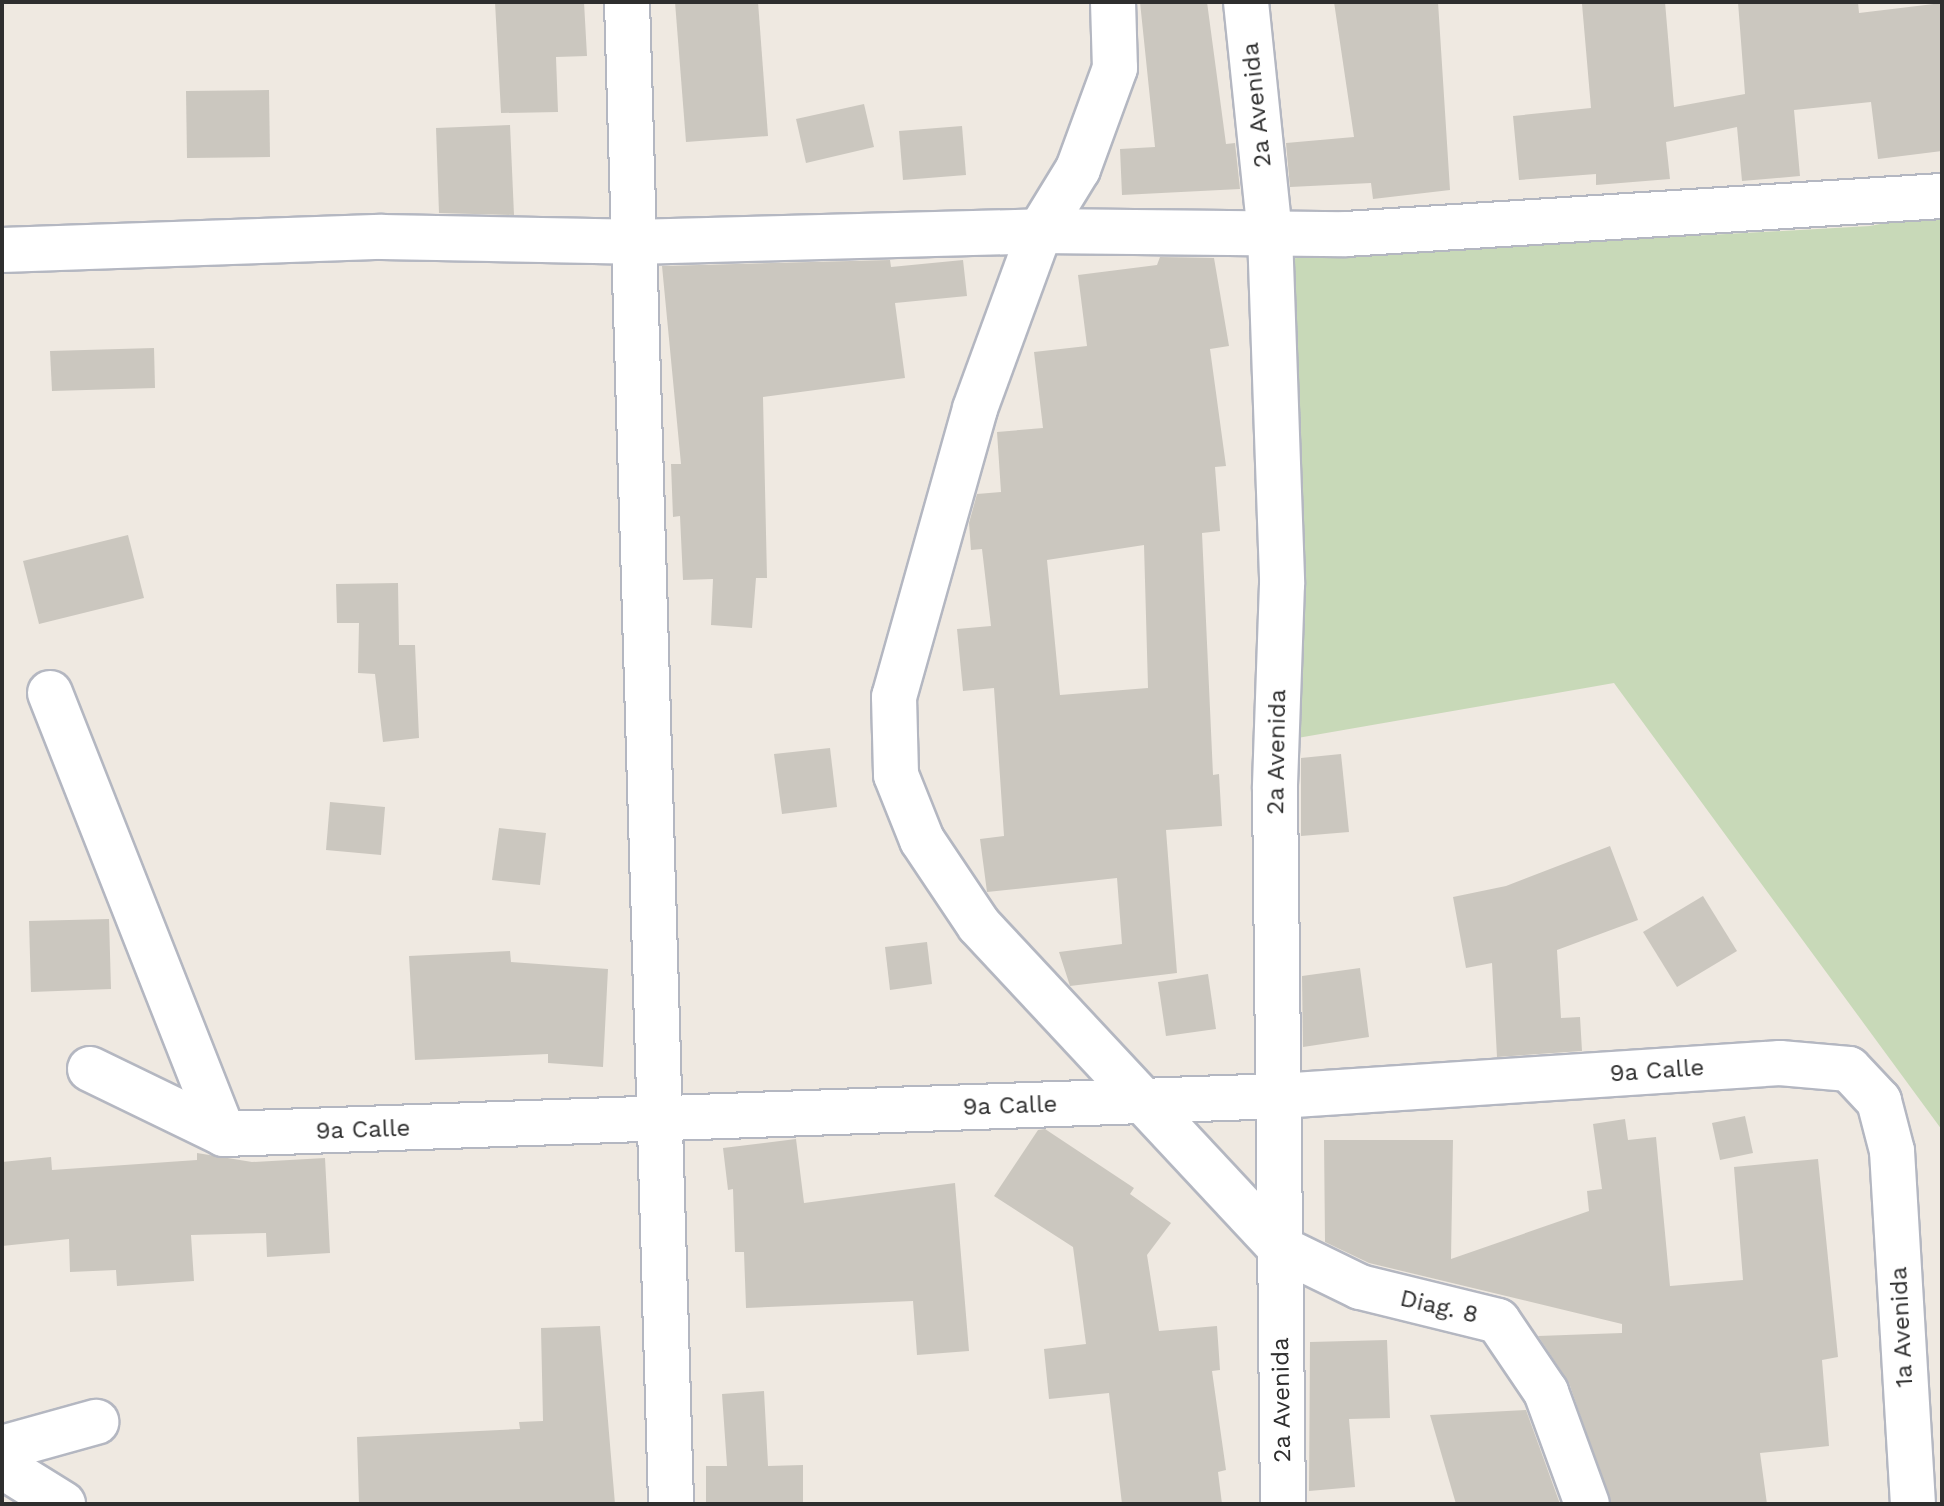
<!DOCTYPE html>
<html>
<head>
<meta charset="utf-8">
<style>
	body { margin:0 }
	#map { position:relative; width:1944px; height:1506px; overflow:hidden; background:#efe9e1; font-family:"Work Sans",sans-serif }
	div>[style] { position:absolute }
	.cemetery>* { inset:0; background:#c8d9b8 }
	.building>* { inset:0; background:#cbc7bf }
	.roads { filter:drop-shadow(2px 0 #b4b7c1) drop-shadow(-2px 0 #b4b7c1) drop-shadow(0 2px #b4b7c1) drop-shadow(0 -2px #b4b7c1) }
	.street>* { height:44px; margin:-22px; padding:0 22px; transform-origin:22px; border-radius:22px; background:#fff }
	span { translate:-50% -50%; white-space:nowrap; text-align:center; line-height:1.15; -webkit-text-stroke:7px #fff; paint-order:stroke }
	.street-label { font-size:24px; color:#2e2e2e }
	.frame { position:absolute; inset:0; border:4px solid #2e2e2e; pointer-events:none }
</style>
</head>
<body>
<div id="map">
	<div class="cemetery">
		<div style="clip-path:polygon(1942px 212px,1942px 1130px,1614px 683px,1286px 740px,1280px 259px,1870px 226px)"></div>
	</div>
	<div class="building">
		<div style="clip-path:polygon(495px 2px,584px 2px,587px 56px,556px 57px,558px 112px,501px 113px)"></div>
		<div style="clip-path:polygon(675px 2px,758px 2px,768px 136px,686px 142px)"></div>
		<div style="clip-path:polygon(1140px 2px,1207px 2px,1226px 144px,1235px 143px,1240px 189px,1122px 195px,1120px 149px,1155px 147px)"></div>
		<div style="clip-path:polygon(1334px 2px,1438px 2px,1450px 190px,1373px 199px,1371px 183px,1290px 187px,1286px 143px,1354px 137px)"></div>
		<div style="clip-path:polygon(1665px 2px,1674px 107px,1745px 94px,1738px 2px,1858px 2px,1859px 13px,1942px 3px,1942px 151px,1878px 159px,1871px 102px,1794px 110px,1800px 176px,1742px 181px,1737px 127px,1666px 142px,1670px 179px,1596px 185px,1596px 174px,1519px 180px,1513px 116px,1591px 108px,1582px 4px)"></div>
		<div style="clip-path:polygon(269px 90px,270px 157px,187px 158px,186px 91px)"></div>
		<div style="clip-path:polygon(864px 104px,874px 147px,806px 163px,796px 119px)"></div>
		<div style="clip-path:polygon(510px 125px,514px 215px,439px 213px,436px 128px)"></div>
		<div style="clip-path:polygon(962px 126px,966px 175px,903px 180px,899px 131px)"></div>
		<div style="clip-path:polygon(evenodd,1160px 257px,1214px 258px,1229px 346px,1210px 349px,1226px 466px,1215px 467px,1220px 531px,1202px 533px,1213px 775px,1219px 774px,1222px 826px,1166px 830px,1177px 973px,1070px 986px,1059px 952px,1122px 944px,1117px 878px,987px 892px,980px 839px,1004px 836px,994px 688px,963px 691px,957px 629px,991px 626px,982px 549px,971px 550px,969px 523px,977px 494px,1001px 492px,997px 432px,1043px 428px,1034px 352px,1087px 346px,1078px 275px,1157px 265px,1160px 257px,1144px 545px,1148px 688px,1060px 695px,1047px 560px,1144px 545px)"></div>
		<div style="clip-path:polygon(890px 260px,891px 267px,963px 260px,967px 296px,895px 303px,905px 378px,763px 397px,767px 578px,756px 578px,752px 628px,711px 625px,713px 579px,683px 580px,680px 516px,673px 517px,671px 464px,681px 464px,662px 266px)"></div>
		<div style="clip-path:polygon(154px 348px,155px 388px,52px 391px,50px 351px)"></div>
		<div style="clip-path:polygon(128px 535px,144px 598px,39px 624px,23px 561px)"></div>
		<div style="clip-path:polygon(398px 583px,399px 645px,415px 645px,419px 738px,383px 742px,375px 674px,358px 673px,359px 623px,337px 623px,336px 584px)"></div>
		<div style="clip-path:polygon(830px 748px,837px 807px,782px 814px,774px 754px)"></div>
		<div style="clip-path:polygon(1341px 754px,1349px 832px,1301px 836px,1301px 758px)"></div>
		<div style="clip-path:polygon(330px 802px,385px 807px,381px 855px,326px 850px)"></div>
		<div style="clip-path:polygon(499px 828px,546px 833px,540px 885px,492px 880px)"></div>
		<div style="clip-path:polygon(1610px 846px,1638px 920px,1557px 950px,1561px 1018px,1580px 1017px,1582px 1051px,1497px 1057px,1492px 963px,1466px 968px,1453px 897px,1506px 886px)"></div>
		<div style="clip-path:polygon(1703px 896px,1737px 951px,1677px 987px,1643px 932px)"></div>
		<div style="clip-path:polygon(109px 919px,111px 989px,31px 992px,29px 921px)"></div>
		<div style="clip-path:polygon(927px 942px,932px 984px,890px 990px,885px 947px)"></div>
		<div style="clip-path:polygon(510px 951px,511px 962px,608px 969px,603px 1067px,548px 1063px,548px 1054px,415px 1060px,409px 956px)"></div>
		<div style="clip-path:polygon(1360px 968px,1369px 1037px,1303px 1047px,1302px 976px)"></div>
		<div style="clip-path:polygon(1208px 974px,1216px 1029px,1166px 1036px,1158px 982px)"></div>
		<div style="clip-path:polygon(1745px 1116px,1753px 1153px,1720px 1160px,1712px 1123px)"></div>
		<div style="clip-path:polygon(1625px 1119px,1628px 1140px,1656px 1137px,1670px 1286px,1743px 1280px,1734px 1167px,1818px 1159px,1838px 1357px,1822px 1360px,1829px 1446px,1760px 1453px,1767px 1504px,1611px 1504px,1569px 1383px,1538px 1336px,1622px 1333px,1622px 1324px,1369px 1263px,1325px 1242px,1324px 1140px,1453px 1140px,1451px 1259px,1589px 1211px,1587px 1191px,1602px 1189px,1593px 1124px)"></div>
		<div style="clip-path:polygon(1045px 1129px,1134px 1188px,1130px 1194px,1171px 1223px,1147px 1255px,1159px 1331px,1217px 1326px,1220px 1370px,1212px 1371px,1226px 1470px,1218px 1472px,1222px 1504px,1122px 1504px,1109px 1393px,1049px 1399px,1044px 1349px,1086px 1344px,1073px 1247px,994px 1196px,1038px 1130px)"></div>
		<div style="clip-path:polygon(796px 1139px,804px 1203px,955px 1183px,969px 1351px,917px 1355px,913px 1301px,746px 1308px,744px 1252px,735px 1252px,733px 1189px,728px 1190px,723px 1148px)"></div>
		<div style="clip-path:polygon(197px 1153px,252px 1162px,325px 1158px,330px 1253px,267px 1257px,266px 1233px,191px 1235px,194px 1281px,117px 1286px,116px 1270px,70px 1272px,69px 1239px,2px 1246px,2px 1162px,51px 1157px,52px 1170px,197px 1160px)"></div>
		<div style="clip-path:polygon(600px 1326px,615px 1504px,359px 1504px,357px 1437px,520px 1429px,519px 1422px,543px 1421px,541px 1328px)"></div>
		<div style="clip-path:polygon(1387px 1340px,1390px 1418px,1349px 1419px,1355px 1487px,1309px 1491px,1310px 1342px)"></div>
		<div style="clip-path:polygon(764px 1391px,768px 1466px,803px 1465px,803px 1504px,706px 1504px,706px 1466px,727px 1466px,722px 1394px)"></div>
		<div style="clip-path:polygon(1526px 1410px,1560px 1504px,1456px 1504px,1430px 1415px)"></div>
	</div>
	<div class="roads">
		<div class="street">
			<div style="left:627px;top:2px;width:1503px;rotate:88.32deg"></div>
			<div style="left:1113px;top:2px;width:66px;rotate:88.3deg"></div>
			<div style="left:1115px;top:68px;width:108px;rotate:110.1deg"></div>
			<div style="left:1078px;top:169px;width:73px;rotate:121.5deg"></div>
			<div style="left:1040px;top:231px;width:189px;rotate:110.1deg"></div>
			<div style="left:975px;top:409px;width:299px;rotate:105.7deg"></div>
			<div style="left:894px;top:697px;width:78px;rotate:88.5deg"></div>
			<div style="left:896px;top:775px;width:70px;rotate:68.2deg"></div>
			<div style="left:922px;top:840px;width:102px;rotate:56.2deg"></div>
			<div style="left:979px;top:925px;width:442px;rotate:47deg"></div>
			<div style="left:1280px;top:1248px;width:89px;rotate:26deg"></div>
			<div style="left:1360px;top:1287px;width:142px;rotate:13.8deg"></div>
			<div style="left:1498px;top:1321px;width:86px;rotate:55.9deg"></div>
			<div style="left:1546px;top:1392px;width:119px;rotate:69.9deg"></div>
			<div style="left:1246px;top:2px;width:233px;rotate:84.1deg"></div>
			<div style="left:1270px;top:234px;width:350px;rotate:88deg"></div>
			<div style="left:1282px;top:584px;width:205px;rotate:92deg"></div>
			<div style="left:1275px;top:789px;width:715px;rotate:89.36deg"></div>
			<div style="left:2px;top:250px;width:380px;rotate:-2deg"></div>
			<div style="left:382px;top:237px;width:251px;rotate:1.1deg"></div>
			<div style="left:633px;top:242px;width:407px;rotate:-1.5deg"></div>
			<div style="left:1040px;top:231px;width:306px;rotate:0.6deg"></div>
			<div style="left:1346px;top:234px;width:597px;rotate:-3.65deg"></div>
			<div style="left:50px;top:693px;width:474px;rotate:68.5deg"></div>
			<div style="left:90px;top:1069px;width:149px;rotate:25.9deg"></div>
			<div style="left:224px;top:1134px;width:1056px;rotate:-2.06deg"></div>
			<div style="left:1279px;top:1096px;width:502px;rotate:-3.77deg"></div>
			<div style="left:1780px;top:1063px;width:69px;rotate:5deg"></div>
			<div style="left:1849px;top:1069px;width:44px;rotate:46.8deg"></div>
			<div style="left:1879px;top:1101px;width:52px;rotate:75.4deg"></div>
			<div style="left:1892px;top:1151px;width:354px;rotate:86.6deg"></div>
			<div style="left:2px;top:1448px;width:98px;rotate:-15.5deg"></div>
			<div style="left:2px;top:1466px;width:72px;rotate:31.9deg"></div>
		</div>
	</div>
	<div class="street-label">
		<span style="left:1257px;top:105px;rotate:-96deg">2a Avenida</span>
		<span style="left:1277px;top:752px;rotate:-89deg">2a Avenida</span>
		<span style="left:1657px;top:1071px;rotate:-4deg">9a Calle</span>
		<span style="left:1010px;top:1106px;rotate:-2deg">9a Calle</span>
		<span style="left:363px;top:1130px;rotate:-2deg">9a Calle</span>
		<span style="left:1439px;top:1307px;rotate:13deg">Diag. 8</span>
		<span style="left:1902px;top:1327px;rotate:-93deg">1a Avenida</span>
		<span style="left:1282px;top:1400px;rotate:-91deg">2a Avenida</span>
	</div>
	<div class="frame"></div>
</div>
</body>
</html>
